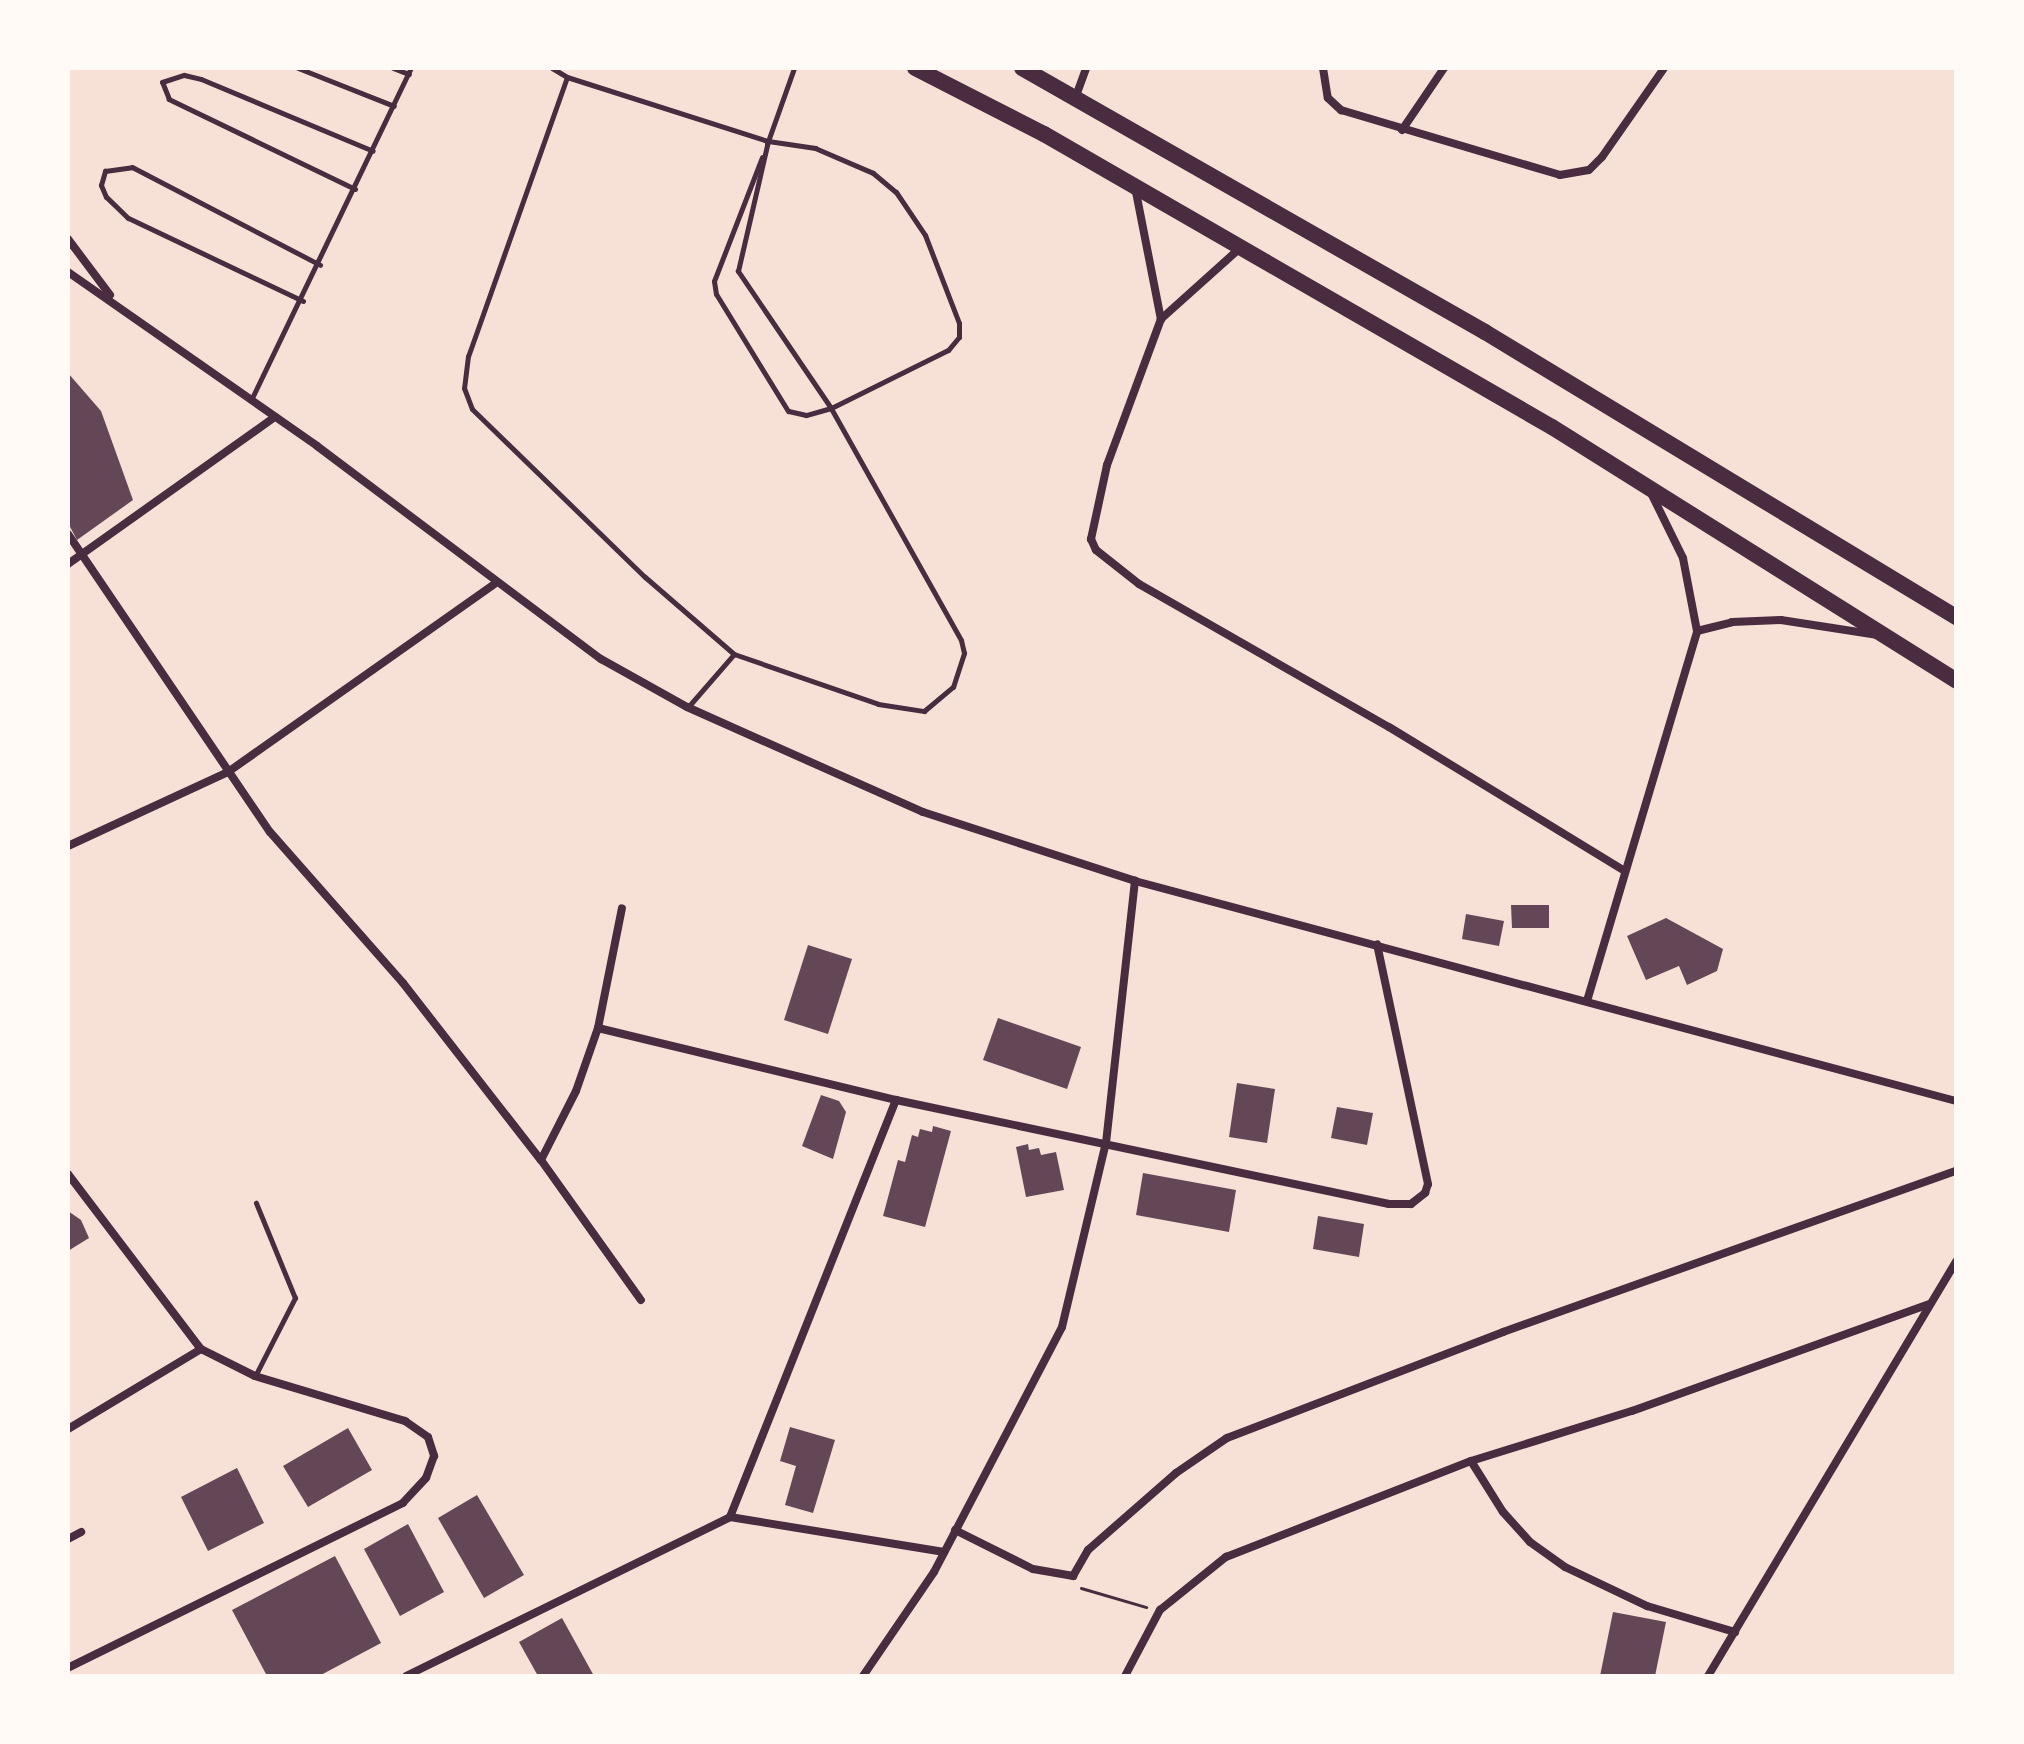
<!DOCTYPE html>
<html>
<head>
<meta charset="utf-8">
<style>
	body { margin:0 }
	#map { position:relative; width:2024px; height:1744px; overflow:hidden; background:#f7e1d7; font-family:"PT Sans Narrow",sans-serif }
	div>[style] { position:absolute }
	.building>* { inset:0; background:#644757 }
	.path>* { height:3px; margin:-1.5px; padding:0 1.5px; transform-origin:1.5px; border-radius:1.5px; background:#4a2c40 }
	.service>* { height:5px; margin:-2.5px; padding:0 2.5px; transform-origin:2.5px; border-radius:2.5px; background:#4a2c40 }
	.minor>* { height:8px; margin:-4px; padding:0 4px; transform-origin:4px; border-radius:4px; background:#4a2c40 }
	.trunk>* { height:16px; margin:-8px; padding:0 8px; transform-origin:8px; border-radius:8px; background:#4a2c40 }
	span { translate:-50% -50%; white-space:nowrap; text-align:center; line-height:1.15; -webkit-text-stroke:6px #fffaf5; paint-order:stroke }
	.frame { position:absolute; inset:0; border:70px solid #fffaf5; pointer-events:none }
</style>
</head>
<body>
<div id="map">
	<div class="building">
		<div style="clip-path:polygon(68px 373px,101px 411px,133px 500px,77px 540px,68px 523px)"></div>
		<div style="clip-path:polygon(1511px 905px,1549px 905px,1549px 928px,1512px 928px)"></div>
		<div style="clip-path:polygon(1466px 914px,1504px 921px,1499px 946px,1462px 939px)"></div>
		<div style="clip-path:polygon(1666px 918px,1723px 949px,1717px 971px,1687px 985px,1679px 966px,1646px 980px,1627px 936px)"></div>
		<div style="clip-path:polygon(808px 945px,852px 959px,828px 1034px,784px 1020px)"></div>
		<div style="clip-path:polygon(998px 1018px,1081px 1047px,1067px 1089px,983px 1060px)"></div>
		<div style="clip-path:polygon(1237px 1083px,1275px 1089px,1267px 1143px,1229px 1137px)"></div>
		<div style="clip-path:polygon(821px 1095px,839px 1101px,846px 1112px,833px 1159px,802px 1146px)"></div>
		<div style="clip-path:polygon(1337px 1107px,1373px 1113px,1367px 1145px,1331px 1138px)"></div>
		<div style="clip-path:polygon(933px 1126px,951px 1131px,925px 1227px,883px 1216px,898px 1160px,905px 1162px,912px 1135px,918px 1137px,920px 1129px,932px 1132px)"></div>
		<div style="clip-path:polygon(1028px 1144px,1029px 1150px,1039px 1148px,1041px 1155px,1056px 1152px,1064px 1190px,1026px 1197px,1016px 1147px)"></div>
		<div style="clip-path:polygon(1143px 1173px,1236px 1190px,1229px 1232px,1136px 1215px)"></div>
		<div style="clip-path:polygon(68px 1211px,81px 1220px,89px 1238px,68px 1251px)"></div>
		<div style="clip-path:polygon(1318px 1216px,1364px 1224px,1359px 1257px,1313px 1249px)"></div>
		<div style="clip-path:polygon(790px 1427px,835px 1440px,813px 1513px,785px 1505px,796px 1466px,780px 1461px)"></div>
		<div style="clip-path:polygon(348px 1428px,372px 1470px,308px 1507px,283px 1466px)"></div>
		<div style="clip-path:polygon(237px 1468px,264px 1523px,208px 1551px,181px 1497px)"></div>
		<div style="clip-path:polygon(477px 1495px,524px 1575px,484px 1598px,438px 1518px)"></div>
		<div style="clip-path:polygon(408px 1524px,444px 1592px,400px 1616px,364px 1549px)"></div>
		<div style="clip-path:polygon(335px 1556px,381px 1643px,319px 1676px,267px 1676px,232px 1610px)"></div>
		<div style="clip-path:polygon(1613px 1612px,1666px 1622px,1655px 1676px,1600px 1676px)"></div>
		<div style="clip-path:polygon(562px 1618px,594px 1676px,538px 1676px,519px 1642px)"></div>
	</div>
	<div class="path">
		<div style="left:1081px;top:1588px;width:68px;rotate:16.3deg"></div>
	</div>
	<div class="service">
		<div style="left:298px;top:68px;width:103px;rotate:21.6deg"></div>
		<div style="left:393px;top:68px;width:17px;rotate:21deg"></div>
		<div style="left:552px;top:68px;width:17px;rotate:31deg"></div>
		<div style="left:567px;top:77px;width:211px;rotate:17.7deg"></div>
		<div style="left:768px;top:141px;width:48px;rotate:8.5deg"></div>
		<div style="left:815px;top:148px;width:63px;rotate:23.3deg"></div>
		<div style="left:873px;top:173px;width:30px;rotate:40deg"></div>
		<div style="left:896px;top:192px;width:52px;rotate:56deg"></div>
		<div style="left:925px;top:235px;width:94px;rotate:68.9deg"></div>
		<div style="left:959px;top:323px;width:14px;rotate:90deg"></div>
		<div style="left:959px;top:337px;width:17px;rotate:130deg"></div>
		<div style="left:948px;top:350px;width:131px;rotate:153.6deg"></div>
		<div style="left:831px;top:408px;width:26px;rotate:164deg"></div>
		<div style="left:806px;top:415px;width:18px;rotate:-167deg"></div>
		<div style="left:788px;top:411px;width:137px;rotate:-121.6deg"></div>
		<div style="left:716px;top:294px;width:13px;rotate:-99deg"></div>
		<div style="left:714px;top:281px;width:133px;rotate:-68.8deg"></div>
		<div style="left:567px;top:77px;width:296px;rotate:109.5deg"></div>
		<div style="left:468px;top:356px;width:32px;rotate:97deg"></div>
		<div style="left:464px;top:388px;width:22px;rotate:69deg"></div>
		<div style="left:472px;top:409px;width:241px;rotate:44.2deg"></div>
		<div style="left:645px;top:577px;width:118px;rotate:40.9deg"></div>
		<div style="left:734px;top:654px;width:152px;rotate:19.1deg"></div>
		<div style="left:878px;top:704px;width:47px;rotate:8.7deg"></div>
		<div style="left:924px;top:711px;width:38px;rotate:-40deg"></div>
		<div style="left:953px;top:687px;width:36px;rotate:-72deg"></div>
		<div style="left:964px;top:653px;width:13px;rotate:-103deg"></div>
		<div style="left:961px;top:640px;width:266px;rotate:-119.3deg"></div>
		<div style="left:831px;top:408px;width:166px;rotate:-124.2deg"></div>
		<div style="left:738px;top:271px;width:133px;rotate:-77deg"></div>
		<div style="left:767px;top:144px;width:81px;rotate:-70.4deg"></div>
		<div style="left:355px;top:189px;width:207px;rotate:-154.2deg"></div>
		<div style="left:169px;top:99px;width:18px;rotate:-112deg"></div>
		<div style="left:162px;top:82px;width:23px;rotate:-18deg"></div>
		<div style="left:184px;top:75px;width:17px;rotate:13deg"></div>
		<div style="left:201px;top:79px;width:186px;rotate:22.7deg"></div>
		<div style="left:303px;top:301px;width:194px;rotate:-154.6deg"></div>
		<div style="left:128px;top:218px;width:30px;rotate:-136deg"></div>
		<div style="left:106px;top:197px;width:13px;rotate:-113deg"></div>
		<div style="left:101px;top:185px;width:15px;rotate:-74deg"></div>
		<div style="left:105px;top:171px;width:27px;rotate:-8deg"></div>
		<div style="left:132px;top:167px;width:212px;rotate:27.5deg"></div>
		<div style="left:251px;top:400px;width:369px;rotate:-64.3deg"></div>
		<div style="left:688px;top:707px;width:70px;rotate:-49deg"></div>
		<div style="left:255px;top:1376px;width:88px;rotate:-62.9deg"></div>
		<div style="left:295px;top:1298px;width:103px;rotate:-112.3deg"></div>
	</div>
	<div class="minor">
		<div style="left:1323px;top:68px;width:30px;rotate:81deg"></div>
		<div style="left:1328px;top:98px;width:18px;rotate:43deg"></div>
		<div style="left:1341px;top:110px;width:228px;rotate:16.5deg"></div>
		<div style="left:1560px;top:175px;width:29px;rotate:-10deg"></div>
		<div style="left:1589px;top:170px;width:18px;rotate:-45deg"></div>
		<div style="left:1602px;top:157px;width:108px;rotate:-55.1deg"></div>
		<div style="left:1076px;top:96px;width:30px;rotate:-70deg"></div>
		<div style="left:1402px;top:130px;width:75px;rotate:-55.9deg"></div>
		<div style="left:1135px;top:187px;width:135px;rotate:78.9deg"></div>
		<div style="left:68px;top:239px;width:70px;rotate:53.1deg"></div>
		<div style="left:1239px;top:249px;width:105px;rotate:138.1deg"></div>
		<div style="left:1161px;top:319px;width:156px;rotate:110.3deg"></div>
		<div style="left:1107px;top:465px;width:76px;rotate:102.2deg"></div>
		<div style="left:1091px;top:539px;width:12px;rotate:66deg"></div>
		<div style="left:1096px;top:550px;width:55px;rotate:38.3deg"></div>
		<div style="left:1139px;top:584px;width:288px;rotate:29.8deg"></div>
		<div style="left:1389px;top:727px;width:276px;rotate:31.4deg"></div>
		<div style="left:68px;top:272px;width:304px;rotate:34.9deg"></div>
		<div style="left:317px;top:446px;width:355px;rotate:36.9deg"></div>
		<div style="left:601px;top:659px;width:98px;rotate:29.2deg"></div>
		<div style="left:687px;top:707px;width:258px;rotate:24deg"></div>
		<div style="left:923px;top:812px;width:223px;rotate:18deg"></div>
		<div style="left:1135px;top:881px;width:850px;rotate:15deg"></div>
		<div style="left:68px;top:534px;width:360px;rotate:55.9deg"></div>
		<div style="left:270px;top:832px;width:201px;rotate:48.6deg"></div>
		<div style="left:403px;top:983px;width:224px;rotate:52.1deg"></div>
		<div style="left:541px;top:1160px;width:172px;rotate:54.5deg"></div>
		<div style="left:68px;top:564px;width:254px;rotate:-35.4deg"></div>
		<div style="left:1697px;top:631px;width:36px;rotate:-14deg"></div>
		<div style="left:1732px;top:622px;width:49px;rotate:-2.3deg"></div>
		<div style="left:1781px;top:620px;width:98px;rotate:8.8deg"></div>
		<div style="left:68px;top:846px;width:176px;rotate:-24.8deg"></div>
		<div style="left:228px;top:772px;width:327px;rotate:-35.2deg"></div>
		<div style="left:1587px;top:1001px;width:386px;rotate:-73.4deg"></div>
		<div style="left:1697px;top:631px;width:74px;rotate:-100.9deg"></div>
		<div style="left:1683px;top:558px;width:70px;rotate:-116.2deg"></div>
		<div style="left:598px;top:1028px;width:122px;rotate:-78.7deg"></div>
		<div style="left:541px;top:1160px;width:77px;rotate:-63.1deg"></div>
		<div style="left:576px;top:1091px;width:67px;rotate:-70.8deg"></div>
		<div style="left:598px;top:1028px;width:307px;rotate:13.6deg"></div>
		<div style="left:896px;top:1100px;width:504px;rotate:11.91deg"></div>
		<div style="left:1389px;top:1204px;width:22px"></div>
		<div style="left:1411px;top:1204px;width:18px;rotate:-38deg"></div>
		<div style="left:1425px;top:1193px;width:9px;rotate:-72deg"></div>
		<div style="left:1428px;top:1184px;width:245px;rotate:-102deg"></div>
		<div style="left:68px;top:1174px;width:220px;rotate:52.8deg"></div>
		<div style="left:201px;top:1349px;width:60px;rotate:26.6deg"></div>
		<div style="left:255px;top:1376px;width:157px;rotate:16.7deg"></div>
		<div style="left:405px;top:1421px;width:28px;rotate:35deg"></div>
		<div style="left:428px;top:1437px;width:20px;rotate:72deg"></div>
		<div style="left:434px;top:1456px;width:23px;rotate:110deg"></div>
		<div style="left:426px;top:1478px;width:34px;rotate:133deg"></div>
		<div style="left:403px;top:1503px;width:373px;rotate:153.8deg"></div>
		<div style="left:68px;top:1429px;width:155px;rotate:-31deg"></div>
		<div style="left:1471px;top:1461px;width:60px;rotate:57.9deg"></div>
		<div style="left:1503px;top:1512px;width:40px;rotate:48deg"></div>
		<div style="left:1530px;top:1542px;width:43px;rotate:35.5deg"></div>
		<div style="left:1565px;top:1567px;width:91px;rotate:25.4deg"></div>
		<div style="left:1647px;top:1606px;width:92px;rotate:16.5deg"></div>
		<div style="left:730px;top:1517px;width:449px;rotate:-68.3deg"></div>
		<div style="left:955px;top:1530px;width:87px;rotate:26.6deg"></div>
		<div style="left:1033px;top:1569px;width:41px;rotate:9.9deg"></div>
		<div style="left:1073px;top:1576px;width:30px;rotate:-60deg"></div>
		<div style="left:1088px;top:1550px;width:117px;rotate:-41.2deg"></div>
		<div style="left:1176px;top:1473px;width:62px;rotate:-34.5deg"></div>
		<div style="left:1227px;top:1438px;width:296px;rotate:-21deg"></div>
		<div style="left:1503px;top:1332px;width:481px;rotate:-19.6deg"></div>
		<div style="left:68px;top:1539px;width:15px;rotate:-28deg"></div>
		<div style="left:406px;top:1676px;width:361px;rotate:-26.1deg"></div>
		<div style="left:730px;top:1517px;width:217px;rotate:9.3deg"></div>
		<div style="left:863px;top:1676px;width:126px;rotate:-55.7deg"></div>
		<div style="left:934px;top:1572px;width:276px;rotate:-62.4deg"></div>
		<div style="left:1062px;top:1327px;width:189px;rotate:-76.6deg"></div>
		<div style="left:1106px;top:1143px;width:264px;rotate:-83.7deg"></div>
		<div style="left:1125px;top:1676px;width:75px;rotate:-62.1deg"></div>
		<div style="left:1160px;top:1610px;width:85px;rotate:-38.8deg"></div>
		<div style="left:1226px;top:1557px;width:263px;rotate:-21.4deg"></div>
		<div style="left:1471px;top:1461px;width:169px;rotate:-17.3deg"></div>
		<div style="left:1632px;top:1411px;width:316px;rotate:-19.8deg"></div>
		<div style="left:1708px;top:1676px;width:483px;rotate:-59.1deg"></div>
	</div>
	<div class="trunk">
		<div style="left:915px;top:68px;width:145px;rotate:27.1deg"></div>
		<div style="left:1044px;top:134px;width:586px;rotate:29.98deg"></div>
		<div style="left:1552px;top:427px;width:477px;rotate:32.1deg"></div>
		<div style="left:1022px;top:68px;width:533px;rotate:29.69deg"></div>
		<div style="left:1485px;top:332px;width:551px;rotate:31.18deg"></div>
	</div>
	<div class="frame"></div>
</div>
</body>
</html>
